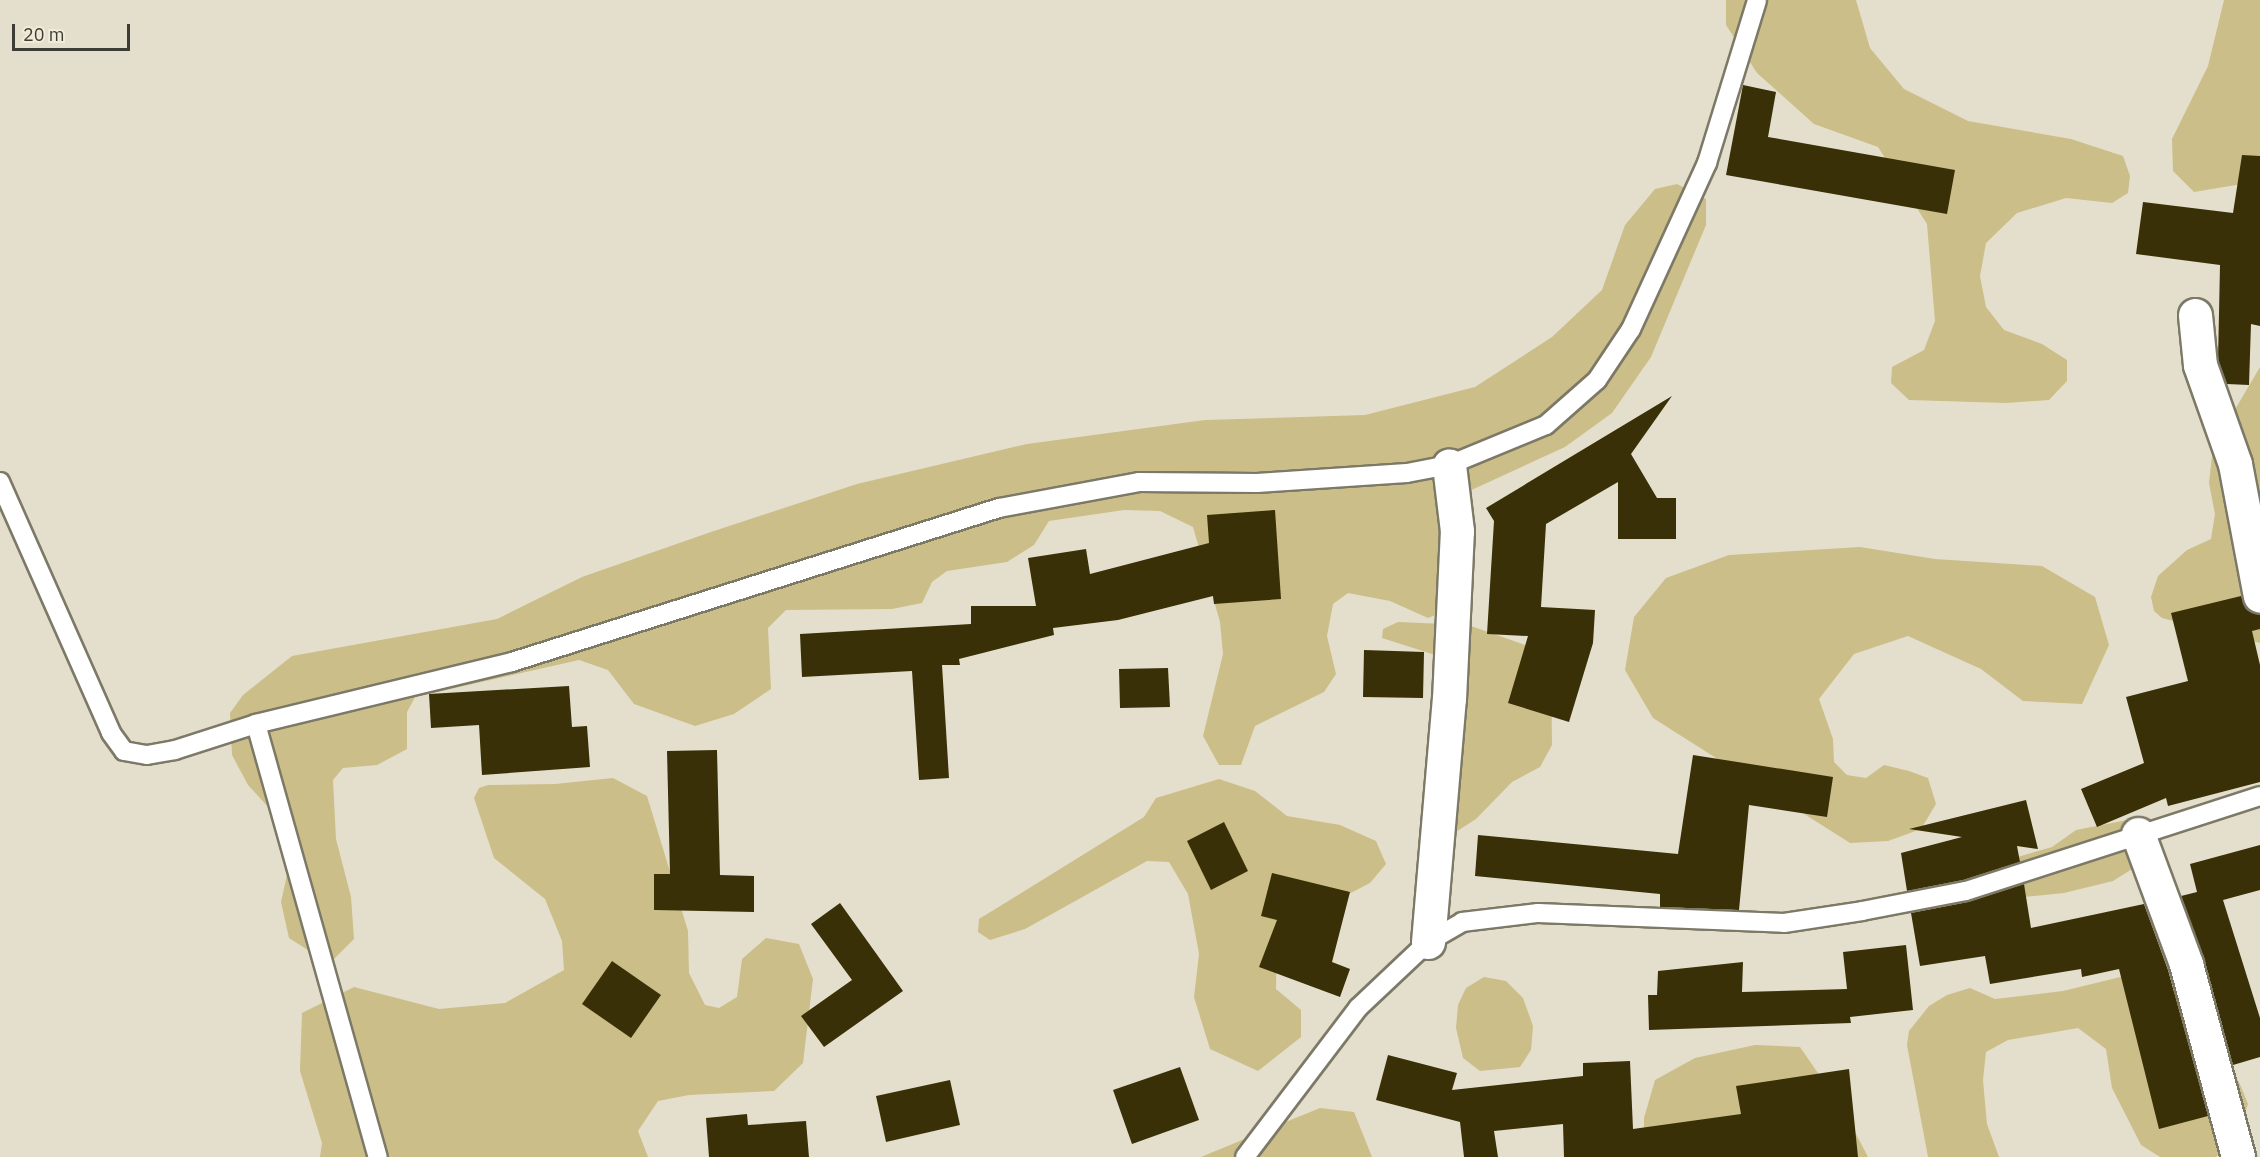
<!DOCTYPE html>
<html>
<head>
<meta charset="utf-8">
<style>
	body { margin:0 }
	#map { position:relative; width:2260px; height:1157px; overflow:hidden; background:#e4dfcc; font-family:"IBM Plex Sans",sans-serif }
	div>[style] { position:absolute }
	.green>* { inset:0; background:#cbbe88 }
	.building>* { inset:0; background:#393007 }
	.roads { filter:drop-shadow(2px 0 #7d7967) drop-shadow(-2px 0 #7d7967) drop-shadow(0 2px #7d7967) drop-shadow(0 -2px #7d7967) }
	.service>* { height:18px; margin:-9px; padding:0 9px; transform-origin:9px; border-radius:9px; background:#fff }
	.minor>* { height:33px; margin:-16.5px; padding:0 16.5px; transform-origin:16.5px; border-radius:16.5px; background:#fff }
	span { translate:-50% -50%; white-space:nowrap; text-align:center; line-height:1.15; -webkit-text-stroke:6px #f1ecd9; paint-order:stroke }
	.scale { position:absolute; left:12px; top:24px; width:118px; height:27px; box-sizing:border-box; border:3px solid #3e3d35; border-top:0; padding-left:8px; font-size:18px; line-height:21px; white-space:nowrap; color:#3e3d35; -webkit-text-stroke:4px #f1ecd9; paint-order:stroke }
</style>
</head>
<body>
<div id="map">
	<div class="green">
		<div style="clip-path:polygon(1726px 0,1856px 0,1870px 48px,1904px 89px,1968px 121px,2071px 139px,2123px 156px,2130px 176px,2128px 193px,2112px 203px,2066px 198px,2017px 213px,1986px 243px,1980px 276px,1986px 307px,2004px 330px,2042px 344px,2067px 360px,2067px 381px,2049px 400px,2006px 403px,1909px 400px,1891px 383px,1892px 367px,1924px 350px,1935px 321px,1927px 224px,1878px 147px,1814px 124px,1757px 73px,1726px 25px)"></div>
		<div style="clip-path:polygon(2224px 0,2260px 0,2260px 181px,2194px 192px,2173px 171px,2172px 139px,2208px 66px)"></div>
		<div style="clip-path:polygon(1677px 184px,1706px 199px,1706px 225px,1651px 357px,1612px 413px,1565px 447px,1454px 498px,1450px 609px,1428px 618px,1390px 601px,1348px 593px,1333px 604px,1327px 636px,1336px 674px,1324px 692px,1255px 726px,1241px 765px,1219px 765px,1203px 736px,1223px 654px,1220px 622px,1193px 527px,1160px 511px,1124px 510px,1049px 521px,1034px 545px,1007px 562px,947px 571px,932px 582px,922px 603px,892px 609px,786px 610px,768px 628px,771px 689px,734px 714px,695px 726px,634px 704px,608px 670px,579px 660px,415px 697px,407px 712px,407px 749px,377px 765px,343px 768px,333px 780px,336px 839px,351px 897px,354px 939px,334px 959px,322px 959px,289px 938px,281px 902px,289px 866px,281px 821px,248px 785px,232px 755px,230px 713px,243px 695px,292px 656px,497px 619px,582px 577px,708px 533px,857px 484px,1027px 444px,1205px 420px,1365px 415px,1475px 387px,1552px 337px,1602px 290px,1625px 225px,1655px 189px)"></div>
		<div style="clip-path:polygon(2260px 367px,2260px 643px,2162px 618px,2154px 611px,2151px 597px,2158px 576px,2187px 550px,2211px 539px,2215px 514px,2209px 483px,2213px 447px)"></div>
		<div style="clip-path:polygon(1860px 547px,1935px 559px,2042px 566px,2095px 597px,2109px 645px,2082px 704px,2023px 701px,1981px 669px,1908px 636px,1854px 654px,1819px 699px,1833px 739px,1834px 762px,1847px 775px,1866px 778px,1884px 765px,1909px 771px,1928px 778px,1936px 804px,1921px 829px,1888px 841px,1850px 843px,1653px 718px,1625px 670px,1634px 617px,1666px 578px,1729px 555px)"></div>
		<div style="clip-path:polygon(1398px 622px,1468px 625px,1551px 654px,1552px 745px,1540px 767px,1512px 782px,1476px 819px,1451px 835px,1443px 665px,1432px 654px,1382px 638px,1383px 629px)"></div>
		<div style="clip-path:polygon(613px 778px,647px 796px,688px 931px,689px 973px,705px 1005px,719px 1008px,737px 997px,742px 959px,766px 938px,799px 944px,813px 979px,803px 1063px,774px 1091px,689px 1095px,658px 1101px,638px 1131px,648px 1157px,320px 1157px,322px 1143px,300px 1071px,302px 1013px,354px 987px,439px 1009px,505px 1003px,564px 970px,562px 941px,545px 899px,494px 858px,474px 798px,479px 788px,488px 785px,555px 784px)"></div>
		<div style="clip-path:polygon(1219px 779px,1255px 791px,1287px 816px,1340px 825px,1376px 841px,1386px 864px,1370px 883px,1277px 931px,1276px 989px,1301px 1010px,1301px 1037px,1258px 1071px,1210px 1049px,1194px 997px,1199px 954px,1188px 894px,1169px 862px,1147px 861px,1025px 929px,990px 940px,978px 932px,979px 919px,1144px 817px,1156px 798px)"></div>
		<div style="clip-path:polygon(2143px 817px,2154px 821px,2152px 848px,2137px 866px,2113px 881px,2064px 893px,1963px 903px,1935px 899px,1932px 894px,1935px 881px,2052px 847px,2076px 830px)"></div>
		<div style="clip-path:polygon(2137px 973px,2162px 976px,2239px 1082px,2248px 1104px,2237px 1135px,2216px 1157px,2160px 1157px,2141px 1145px,2112px 1088px,2106px 1049px,2078px 1028px,2008px 1040px,1986px 1052px,1983px 1080px,1987px 1124px,1999px 1157px,1928px 1157px,1907px 1045px,1909px 1031px,1929px 1006px,1947px 995px,1970px 988px,1995px 999px,2063px 991px)"></div>
		<div style="clip-path:polygon(1484px 977px,1506px 981px,1523px 998px,1533px 1026px,1531px 1050px,1520px 1067px,1480px 1071px,1463px 1058px,1456px 1028px,1458px 1005px,1466px 988px)"></div>
		<div style="clip-path:polygon(1755px 1045px,1800px 1047px,1844px 1111px,1868px 1157px,1644px 1157px,1644px 1118px,1655px 1080px,1695px 1058px)"></div>
		<div style="clip-path:polygon(1320px 1108px,1354px 1112px,1372px 1157px,1201px 1157px)"></div>
	</div>
	<div class="building">
		<div style="clip-path:polygon(1743px 85px,1776px 92px,1768px 137px,1955px 170px,1947px 214px,1726px 175px)"></div>
		<div style="clip-path:polygon(2242px 155px,2260px 156px,2260px 326px,2251px 324px,2249px 385px,2227px 384px,2218px 361px,2220px 265px,2136px 254px,2143px 202px,2233px 213px)"></div>
		<div style="clip-path:polygon(1672px 396px,1631px 454px,1657px 498px,1676px 498px,1676px 539px,1618px 539px,1618px 482px,1546px 524px,1541px 607px,1595px 610px,1593px 643px,1569px 722px,1508px 703px,1528px 636px,1487px 634px,1494px 521px,1486px 508px)"></div>
		<div style="clip-path:polygon(1275px 510px,1281px 599px,1214px 604px,1213px 596px,1118px 620px,1053px 628px,1054px 635px,959px 659px,960px 665px,942px 665px,949px 778px,919px 780px,912px 671px,802px 677px,800px 634px,971px 624px,971px 606px,1036px 606px,1028px 558px,1086px 549px,1090px 574px,1209px 543px,1207px 515px)"></div>
		<div style="clip-path:polygon(2241px 596px,2246px 609px,2260px 614px,2260px 629px,2252px 631px,2260px 665px,2260px 782px,2168px 806px,2166px 798px,2097px 827px,2081px 789px,2144px 763px,2126px 697px,2188px 681px,2171px 613px)"></div>
		<div style="clip-path:polygon(1364px 650px,1424px 652px,1423px 698px,1363px 697px)"></div>
		<div style="clip-path:polygon(1168px 668px,1170px 707px,1120px 708px,1119px 669px)"></div>
		<div style="clip-path:polygon(569px 686px,572px 727px,587px 726px,590px 767px,482px 775px,479px 725px,431px 728px,429px 694px)"></div>
		<div style="clip-path:polygon(717px 750px,720px 875px,754px 876px,754px 912px,654px 910px,654px 874px,670px 874px,667px 751px)"></div>
		<div style="clip-path:polygon(1693px 755px,1833px 777px,1827px 817px,1749px 805px,1739px 910px,1660px 907px,1660px 894px,1475px 876px,1478px 835px,1678px 854px)"></div>
		<div style="clip-path:polygon(2026px 800px,2038px 849px,2017px 846px,2020px 862px,1963px 880px,1907px 891px,1901px 853px,1962px 837px,1909px 829px)"></div>
		<div style="clip-path:polygon(1224px 822px,1248px 871px,1211px 890px,1187px 841px)"></div>
		<div style="clip-path:polygon(2260px 845px,2260px 890px,2223px 900px,2260px 1018px,2260px 1057px,2233px 1065px,2204px 959px,2181px 896px,2197px 892px,2190px 864px)"></div>
		<div style="clip-path:polygon(1272px 873px,1350px 892px,1332px 962px,1350px 969px,1340px 997px,1259px 967px,1277px 920px,1261px 916px)"></div>
		<div style="clip-path:polygon(2024px 884px,2031px 928px,2144px 904px,2168px 970px,2208px 1116px,2159px 1129px,2119px 969px,2082px 977px,2081px 969px,1990px 984px,1985px 956px,1920px 966px,1911px 913px,1968px 902px)"></div>
		<div style="clip-path:polygon(840px 903px,903px 991px,824px 1047px,801px 1016px,852px 980px,811px 924px)"></div>
		<div style="clip-path:polygon(1906px 945px,1913px 1010px,1850px 1017px,1851px 1023px,1649px 1030px,1648px 995px,1657px 995px,1658px 971px,1743px 962px,1742px 992px,1847px 989px,1843px 952px)"></div>
		<div style="clip-path:polygon(612px 961px,661px 995px,631px 1038px,582px 1004px)"></div>
		<div style="clip-path:polygon(1388px 1055px,1457px 1073px,1452px 1090px,1583px 1076px,1583px 1063px,1630px 1061px,1633px 1129px,1741px 1114px,1736px 1086px,1849px 1069px,1858px 1157px,1564px 1157px,1563px 1124px,1494px 1131px,1498px 1157px,1464px 1157px,1460px 1122px,1376px 1100px)"></div>
		<div style="clip-path:polygon(1180px 1067px,1199px 1120px,1132px 1144px,1113px 1090px)"></div>
		<div style="clip-path:polygon(950px 1080px,960px 1125px,886px 1142px,876px 1096px)"></div>
		<div style="clip-path:polygon(747px 1114px,748px 1125px,806px 1121px,809px 1157px,709px 1157px,706px 1118px)"></div>
	</div>
	<div class="roads">
		<div class="service">
			<div style="left:0;top:482px;width:274px;rotate:66.1deg"></div>
			<div style="left:111px;top:733px;width:22px;rotate:54deg"></div>
			<div style="left:124px;top:751px;width:23px;rotate:10deg"></div>
			<div style="left:147px;top:755px;width:28px;rotate:-10deg"></div>
			<div style="left:175px;top:750px;width:85px;rotate:-17.8deg"></div>
			<div style="left:256px;top:724px;width:263px;rotate:-13.6deg"></div>
			<div style="left:512px;top:662px;width:511px;rotate:-17.55deg"></div>
			<div style="left:999px;top:508px;width:142px;rotate:-10.5deg"></div>
			<div style="left:1139px;top:482px;width:118px;rotate:0.5deg"></div>
			<div style="left:1257px;top:483px;width:150px;rotate:-3.8deg"></div>
			<div style="left:1407px;top:473px;width:43px;rotate:-10.8deg"></div>
			<div style="left:1449px;top:465px;width:105px;rotate:-22.4deg"></div>
			<div style="left:1546px;top:425px;width:68px;rotate:-41.4deg"></div>
			<div style="left:1597px;top:380px;width:61px;rotate:-56.3deg"></div>
			<div style="left:1631px;top:329px;width:183px;rotate:-65.4deg"></div>
			<div style="left:1707px;top:163px;width:170px;rotate:-72.9deg"></div>
			<div style="left:256px;top:724px;width:450px;rotate:74.3deg"></div>
			<div style="left:1245px;top:1157px;width:187px;rotate:-52.8deg"></div>
			<div style="left:1358px;top:1008px;width:96px;rotate:-43.3deg"></div>
			<div style="left:1428px;top:942px;width:39px;rotate:-30deg"></div>
			<div style="left:1462px;top:922px;width:77px;rotate:-6.8deg"></div>
			<div style="left:1538px;top:913px;width:246px;rotate:2.3deg"></div>
			<div style="left:1784px;top:923px;width:79px;rotate:-8.7deg"></div>
			<div style="left:1862px;top:911px;width:106px;rotate:-10.9deg"></div>
			<div style="left:1966px;top:891px;width:309px;rotate:-17.9deg"></div>
		</div>
		<div class="minor">
			<div style="left:2195px;top:315px;width:50px;rotate:84.3deg"></div>
			<div style="left:2200px;top:365px;width:105px;rotate:70.5deg"></div>
			<div style="left:2235px;top:464px;width:134px;rotate:79.3deg"></div>
			<div style="left:2138px;top:834px;width:139px;rotate:69.7deg"></div>
			<div style="left:2186px;top:964px;width:200px;rotate:74.9deg"></div>
			<div style="left:1428px;top:942px;width:244px;rotate:-85.1deg"></div>
			<div style="left:1449px;top:699px;width:168px;rotate:-87.3deg"></div>
			<div style="left:1457px;top:531px;width:66px;rotate:-96.9deg"></div>
		</div>
	</div>
	<div class="scale">20 m</div>
</div>
</body>
</html>
